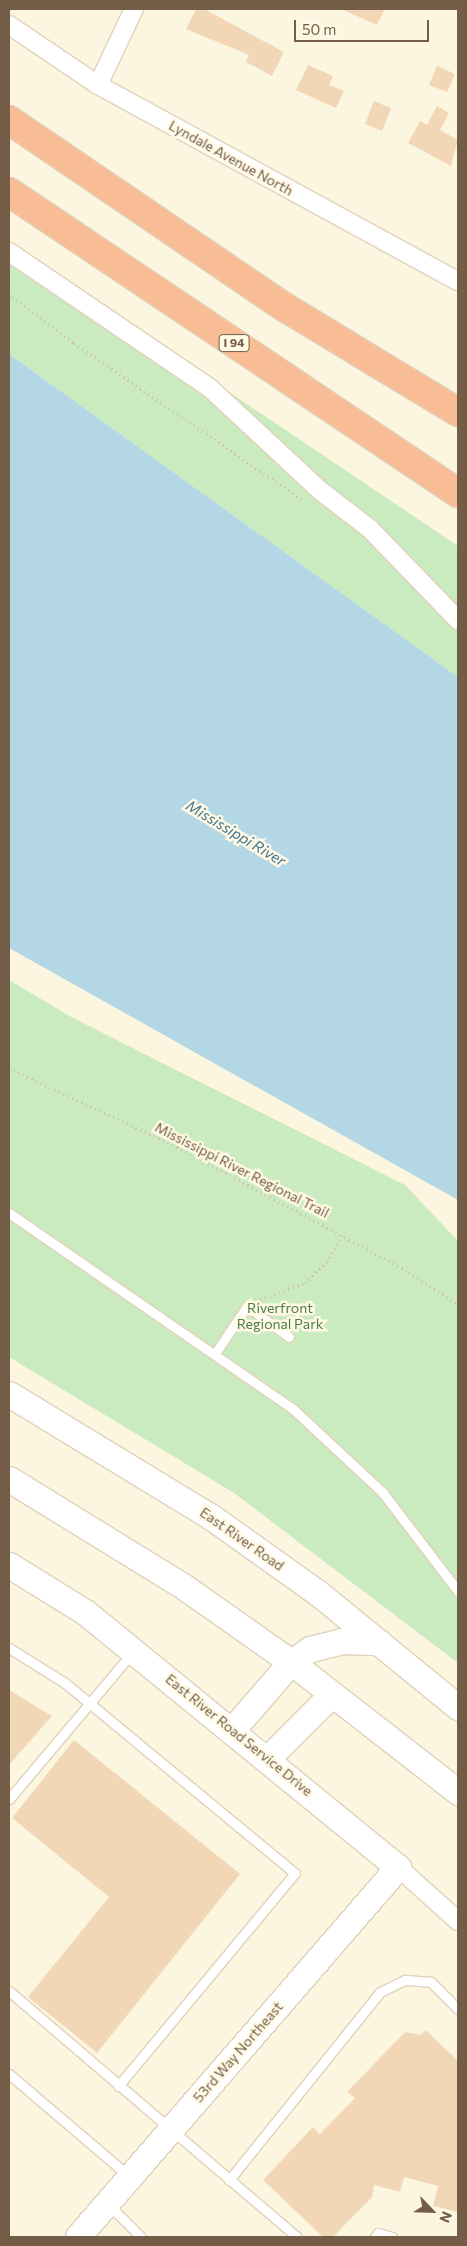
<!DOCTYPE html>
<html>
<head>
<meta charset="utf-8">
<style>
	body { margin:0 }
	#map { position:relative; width:467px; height:2246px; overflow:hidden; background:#fcf6e0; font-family:Commissioner,sans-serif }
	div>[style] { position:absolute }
	.green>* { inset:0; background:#caeabf }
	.water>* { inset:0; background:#b4d7e6 }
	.building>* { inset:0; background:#f2d7b7 }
	.path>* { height:3px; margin-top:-1.5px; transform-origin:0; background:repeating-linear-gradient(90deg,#d7bb9b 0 1px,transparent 0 5px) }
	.roads { filter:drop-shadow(1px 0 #e0d2bc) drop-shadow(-1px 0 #e0d2bc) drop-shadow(0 1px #e0d2bc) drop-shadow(0 -1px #e0d2bc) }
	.lane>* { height:9px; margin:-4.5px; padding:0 4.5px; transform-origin:4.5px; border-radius:4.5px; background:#fff }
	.street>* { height:18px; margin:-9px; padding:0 9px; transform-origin:9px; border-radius:9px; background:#fff }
	.secondary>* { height:25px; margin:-12.5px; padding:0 12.5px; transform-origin:12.5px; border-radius:12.5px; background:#fff }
	.highway>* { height:28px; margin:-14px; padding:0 14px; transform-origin:14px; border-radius:14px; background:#f8bd95 }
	span { translate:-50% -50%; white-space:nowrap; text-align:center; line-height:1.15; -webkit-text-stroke:5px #fff9e6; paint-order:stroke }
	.shield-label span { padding:1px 4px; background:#fff9e6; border:1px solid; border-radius:4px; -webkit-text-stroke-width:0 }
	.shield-label { font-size:12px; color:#735d47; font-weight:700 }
	.street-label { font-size:14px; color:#735d47 }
	.park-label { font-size:14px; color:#4b7f41 }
	.water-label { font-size:15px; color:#43778f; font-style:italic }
	.frame { position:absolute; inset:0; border:10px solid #735d47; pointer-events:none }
	.north { position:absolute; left:407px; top:2186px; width:50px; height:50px; -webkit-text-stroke:4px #fff9e6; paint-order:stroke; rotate:114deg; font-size:14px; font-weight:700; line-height:20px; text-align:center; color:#735d47 }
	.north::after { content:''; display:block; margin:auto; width:18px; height:22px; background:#735d47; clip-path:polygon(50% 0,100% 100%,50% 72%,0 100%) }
	.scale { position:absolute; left:294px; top:20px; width:135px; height:22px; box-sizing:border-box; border:2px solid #735d47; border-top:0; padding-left:6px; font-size:15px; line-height:18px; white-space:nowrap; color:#735d47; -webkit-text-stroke:4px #fff9e6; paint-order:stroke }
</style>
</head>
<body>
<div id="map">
	<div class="green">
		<div style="clip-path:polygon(9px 244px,458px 546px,458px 677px,9px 354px)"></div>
		<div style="clip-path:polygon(9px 980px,73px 1018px,405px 1185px,458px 1241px,458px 1663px,234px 1493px,9px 1357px)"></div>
	</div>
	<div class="water">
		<div style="clip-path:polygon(9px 354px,458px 677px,458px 1200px,9px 948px)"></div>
	</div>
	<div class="building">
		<div style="clip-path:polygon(196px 9px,204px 9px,284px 52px,272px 76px,246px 62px,249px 55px,186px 29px)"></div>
		<div style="clip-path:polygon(341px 9px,385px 9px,377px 25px)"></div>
		<div style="clip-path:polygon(308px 65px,333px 76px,329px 85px,344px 91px,336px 108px,296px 90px)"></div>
		<div style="clip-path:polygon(437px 66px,455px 74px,447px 92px,429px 85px)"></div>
		<div style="clip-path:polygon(374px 101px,391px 108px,382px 131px,365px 124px)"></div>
		<div style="clip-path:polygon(437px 106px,449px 113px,440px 130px,458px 140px,451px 166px,408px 143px,420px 121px,427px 125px)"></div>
		<div style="clip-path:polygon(9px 1690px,52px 1716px,9px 1765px)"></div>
		<div style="clip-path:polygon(74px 1740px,240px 1874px,97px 2053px,28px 1997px,109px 1897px,12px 1818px)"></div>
		<div style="clip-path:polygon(426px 2030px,458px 2061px,458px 2212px,433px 2206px,438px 2186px,404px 2177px,400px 2192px,374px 2185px,372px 2197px,333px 2237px,323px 2237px,263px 2180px,313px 2127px,320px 2134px,355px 2098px,347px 2092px,405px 2032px,421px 2035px)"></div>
	</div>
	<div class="path">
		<div style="left:9px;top:293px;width:82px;rotate:37.6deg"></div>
		<div style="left:74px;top:343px;width:279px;rotate:34.5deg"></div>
		<div style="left:9px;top:1068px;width:186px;rotate:25.2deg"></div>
		<div style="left:177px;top:1147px;width:264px;rotate:28.3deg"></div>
		<div style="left:409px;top:1272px;width:59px;rotate:34deg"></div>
		<div style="left:260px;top:1299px;width:48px;rotate:-19.6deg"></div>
		<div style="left:305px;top:1283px;width:30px;rotate:-44deg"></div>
		<div style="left:327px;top:1262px;width:31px;rotate:-59deg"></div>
	</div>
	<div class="roads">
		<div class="lane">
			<div style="left:9px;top:1213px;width:344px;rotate:34.6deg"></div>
			<div style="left:292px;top:1408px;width:125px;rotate:43deg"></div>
			<div style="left:383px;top:1493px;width:123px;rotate:52.6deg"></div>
			<div style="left:216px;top:1352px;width:55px;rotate:-56deg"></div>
			<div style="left:247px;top:1306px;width:52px;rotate:36.4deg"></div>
			<div style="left:9px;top:1648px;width:66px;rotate:32deg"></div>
			<div style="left:65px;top:1683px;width:298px;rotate:39.6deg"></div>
			<div style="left:295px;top:1873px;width:277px;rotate:129.7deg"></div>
			<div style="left:9px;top:1799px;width:191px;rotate:-49.9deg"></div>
			<div style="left:9px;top:1991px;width:379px;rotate:40.5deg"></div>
			<div style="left:9px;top:2074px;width:159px;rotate:40.4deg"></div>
			<div style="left:229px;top:2180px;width:241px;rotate:-51.2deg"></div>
			<div style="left:380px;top:1992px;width:28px;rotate:-26deg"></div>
			<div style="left:405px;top:1980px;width:26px;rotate:4deg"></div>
			<div style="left:431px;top:1982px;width:38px;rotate:45deg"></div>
			<div style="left:109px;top:2205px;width:45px;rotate:45deg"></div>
			<div style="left:375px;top:2237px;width:5px;rotate:-53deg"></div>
			<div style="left:378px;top:2233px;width:15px;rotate:16deg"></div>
		</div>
		<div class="street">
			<div style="left:9px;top:25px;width:107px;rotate:34deg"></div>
			<div style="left:98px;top:85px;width:410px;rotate:28.6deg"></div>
			<div style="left:98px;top:85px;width:84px;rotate:-64.7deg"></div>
			<div style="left:9px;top:252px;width:244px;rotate:34.1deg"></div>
			<div style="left:211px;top:389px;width:151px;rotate:42.9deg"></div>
			<div style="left:322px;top:492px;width:61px;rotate:37.6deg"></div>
			<div style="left:370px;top:529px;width:127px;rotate:46deg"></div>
			<div style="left:398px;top:1867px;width:81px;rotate:42deg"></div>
		</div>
		<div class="secondary">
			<div style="left:9px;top:1394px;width:235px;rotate:31.3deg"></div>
			<div style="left:210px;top:1516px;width:133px;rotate:35.5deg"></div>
			<div style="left:318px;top:1593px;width:181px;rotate:39.2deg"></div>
			<div style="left:9px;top:1479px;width:201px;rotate:31.6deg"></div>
			<div style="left:180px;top:1584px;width:136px;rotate:35.1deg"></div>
			<div style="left:291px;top:1662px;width:212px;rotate:37.9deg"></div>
			<div style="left:9px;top:1565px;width:89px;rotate:31.7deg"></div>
			<div style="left:85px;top:1612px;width:404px;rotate:39.2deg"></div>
			<div style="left:398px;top:1867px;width:489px;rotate:130.9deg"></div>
			<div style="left:232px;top:1730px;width:90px;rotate:-49.1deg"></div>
			<div style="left:291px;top:1662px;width:23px;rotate:-34deg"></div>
			<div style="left:310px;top:1649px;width:32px;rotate:-14deg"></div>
			<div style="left:341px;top:1641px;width:38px;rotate:2deg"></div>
			<div style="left:268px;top:1758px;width:89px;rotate:-45deg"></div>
		</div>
		<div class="highway">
			<div style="left:9px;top:120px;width:335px;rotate:34.2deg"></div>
			<div style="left:286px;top:308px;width:201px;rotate:31.2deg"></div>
			<div style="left:9px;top:192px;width:541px;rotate:33.84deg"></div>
		</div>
	</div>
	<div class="shield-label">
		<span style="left:234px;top:343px">I 94</span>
	</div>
	<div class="street-label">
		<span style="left:231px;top:158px;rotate:29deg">Lyndale Avenue North</span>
		<span style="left:242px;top:1170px;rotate:27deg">Mississippi River Regional Trail</span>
		<span style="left:242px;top:1539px;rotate:35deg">East River Road</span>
		<span style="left:239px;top:1735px;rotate:39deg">East River Road Service Drive</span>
		<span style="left:238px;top:2052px;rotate:-49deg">53rd Way Northeast</span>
	</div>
	<div class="park-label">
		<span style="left:280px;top:1316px">Riverfront<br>Regional Park</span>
	</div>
	<div class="water-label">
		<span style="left:236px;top:833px;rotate:31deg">Mississippi River</span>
	</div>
	<div class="frame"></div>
	<div class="north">N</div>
	<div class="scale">50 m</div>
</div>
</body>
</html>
